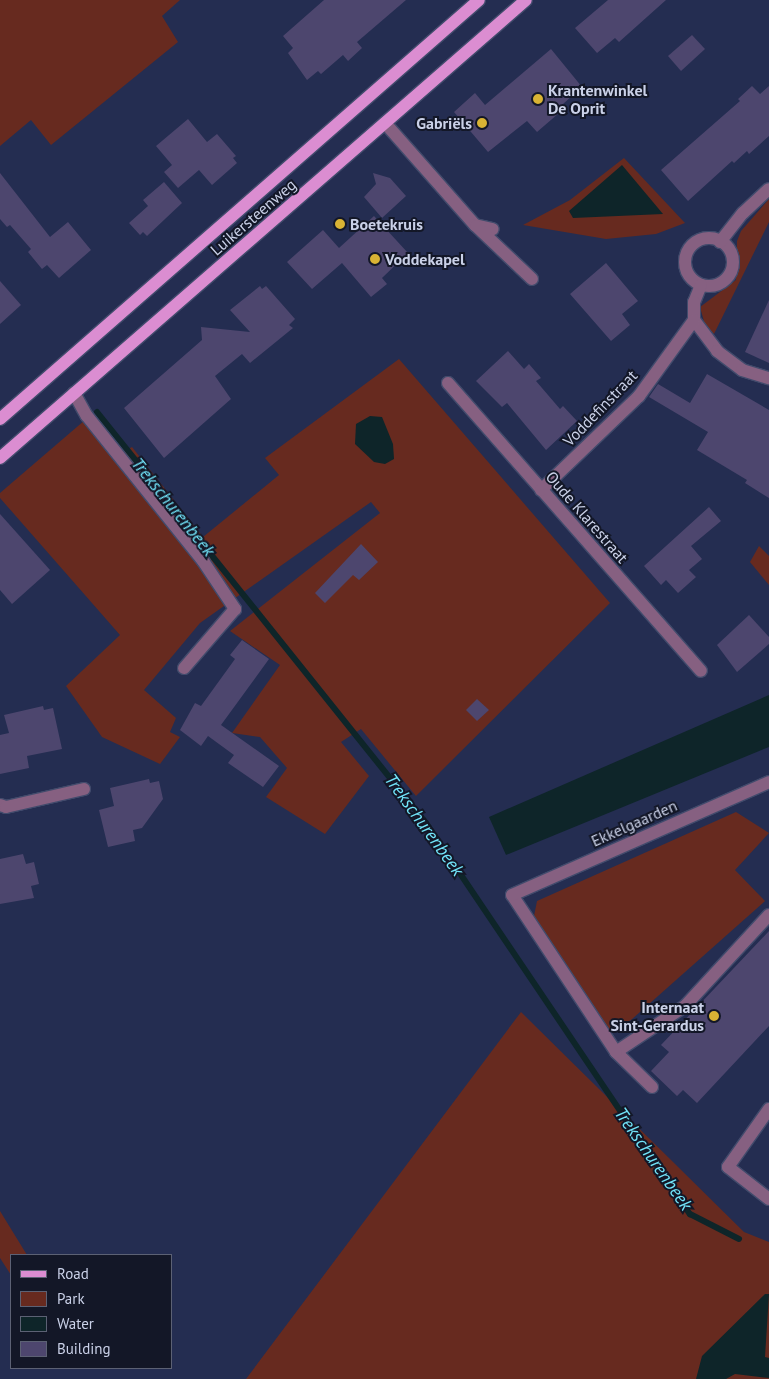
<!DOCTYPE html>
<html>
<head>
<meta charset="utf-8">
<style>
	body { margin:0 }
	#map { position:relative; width:769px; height:1379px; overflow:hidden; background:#242d51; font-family:"PT Sans",sans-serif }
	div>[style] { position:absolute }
	.green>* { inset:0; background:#672a1f }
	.water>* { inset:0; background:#0e2529 }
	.stream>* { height:6px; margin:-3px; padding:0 3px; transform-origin:3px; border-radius:3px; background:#0e2529 }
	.building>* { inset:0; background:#4d466e }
	.roads { filter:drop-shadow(1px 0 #424b6c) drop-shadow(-1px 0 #424b6c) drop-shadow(0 1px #424b6c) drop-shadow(0 -1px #424b6c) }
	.minor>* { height:12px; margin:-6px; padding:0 6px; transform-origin:6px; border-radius:6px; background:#866081 }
	.minor>.ring { margin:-6px; padding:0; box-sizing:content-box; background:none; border:12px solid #866081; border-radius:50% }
	.major>* { height:12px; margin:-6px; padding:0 6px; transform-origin:6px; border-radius:6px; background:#db8dd1 }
	.dots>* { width:14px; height:14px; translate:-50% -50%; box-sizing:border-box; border:2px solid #131727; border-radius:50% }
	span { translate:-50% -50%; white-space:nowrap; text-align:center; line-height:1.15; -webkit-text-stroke:4px #131727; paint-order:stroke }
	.poi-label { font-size:16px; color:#cad1e8; font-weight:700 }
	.left { translate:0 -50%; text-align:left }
	.right { translate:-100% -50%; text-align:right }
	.street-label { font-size:16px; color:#cad1e8 }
	.water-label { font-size:18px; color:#72e5fa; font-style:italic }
	.legend { position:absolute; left:10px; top:1254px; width:162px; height:115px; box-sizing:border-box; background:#131727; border:1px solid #5c6174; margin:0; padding:6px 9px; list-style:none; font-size:15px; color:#cad1e8 }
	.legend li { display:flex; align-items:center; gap:10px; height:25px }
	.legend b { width:25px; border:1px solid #5c6174 }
</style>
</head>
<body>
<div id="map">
	<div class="green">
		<div style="clip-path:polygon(0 0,180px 0,162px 16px,178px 42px,51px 145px,31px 120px,0 146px)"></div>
		<div style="clip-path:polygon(624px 158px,685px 223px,656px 234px,606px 239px,523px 225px,570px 200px)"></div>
		<div style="clip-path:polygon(769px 199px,769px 222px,714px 334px,705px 325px,700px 307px,736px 280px,737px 241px,741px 231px)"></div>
		<div style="clip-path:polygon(399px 359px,610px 603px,416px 796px,361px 729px,341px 742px,369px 776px,325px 834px,266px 797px,287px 768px,260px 737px,232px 733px,280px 665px,230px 631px,380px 513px,371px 502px,200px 623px,144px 690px,176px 718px,170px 732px,180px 737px,160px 764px,102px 737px,66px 686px,120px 635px,0 498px,0 493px,85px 420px,117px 456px,132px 447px,203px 537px,279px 475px,265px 458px)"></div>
		<div style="clip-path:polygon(759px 546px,769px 556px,769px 585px,750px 562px)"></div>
		<div style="clip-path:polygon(736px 812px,769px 833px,735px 870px,765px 901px,631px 1020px,608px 1030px,534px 916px,537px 901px)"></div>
		<div style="clip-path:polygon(521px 1012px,744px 1232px,769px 1242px,769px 1379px,246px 1379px)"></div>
		<div style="clip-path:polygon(0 1211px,27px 1255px,11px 1255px,11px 1275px,0 1258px)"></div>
	</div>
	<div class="water">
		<div style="clip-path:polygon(622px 165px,663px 214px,573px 218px,569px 211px)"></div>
		<div style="clip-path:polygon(370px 416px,382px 417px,393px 444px,394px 459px,385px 464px,374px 462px,355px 444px,356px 424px)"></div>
		<div style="clip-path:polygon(769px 695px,769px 747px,506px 855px,489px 817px)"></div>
		<div style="clip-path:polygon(765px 1294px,769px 1294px,765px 1357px,769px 1358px,769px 1378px,735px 1374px,726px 1379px,696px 1379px,702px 1356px)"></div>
	</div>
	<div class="stream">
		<div style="left:97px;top:412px;width:526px;rotate:51.32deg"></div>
		<div style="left:426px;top:823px;width:472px;rotate:56deg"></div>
		<div style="left:690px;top:1214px;width:55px;rotate:27deg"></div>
	</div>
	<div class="building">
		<div style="clip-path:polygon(324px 0,406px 0,357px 42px,362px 48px,348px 61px,343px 55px,321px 74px,318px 71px,307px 80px,288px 53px,293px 48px,283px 36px)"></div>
		<div style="clip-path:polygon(608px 0,666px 0,619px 42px,615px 38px,597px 53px,575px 28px)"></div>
		<div style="clip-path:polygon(692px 35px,705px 49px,681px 71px,668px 56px)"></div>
		<div style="clip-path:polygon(551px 49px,582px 87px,563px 104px,566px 107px,537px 132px,527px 121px,488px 152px,454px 112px,475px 93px,485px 105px)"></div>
		<div style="clip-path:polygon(752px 86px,760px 94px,769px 86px,769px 136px,749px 154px,747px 151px,734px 163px,732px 161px,688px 201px,661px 170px,740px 101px,738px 99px)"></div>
		<div style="clip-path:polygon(188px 119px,207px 142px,217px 134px,236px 156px,233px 158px,237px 163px,212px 185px,199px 170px,178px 188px,164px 172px,172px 165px,156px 146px)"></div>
		<div style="clip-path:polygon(0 173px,50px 237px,68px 222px,91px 250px,59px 278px,47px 265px,42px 269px,28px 252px,31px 249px,10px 225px,7px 227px,0 219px)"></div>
		<div style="clip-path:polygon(373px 173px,390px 178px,406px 196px,382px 218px,364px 197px,376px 184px)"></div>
		<div style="clip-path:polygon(164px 182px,182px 203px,147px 236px,143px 232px,140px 235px,129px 223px,148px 206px,143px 200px)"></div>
		<div style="clip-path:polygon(374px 216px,408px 253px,382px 278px,387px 284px,371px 297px,342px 263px,312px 289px,287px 262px,323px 230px,339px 248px)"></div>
		<div style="clip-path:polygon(606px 263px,638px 301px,622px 314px,630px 325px,611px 341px,570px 294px)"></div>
		<div style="clip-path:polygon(0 281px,21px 305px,0 324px)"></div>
		<div style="clip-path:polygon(260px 286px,262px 289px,266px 286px,295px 319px,289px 325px,293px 328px,250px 363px,242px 354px,215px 376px,231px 399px,164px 458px,124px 408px,202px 340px,201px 327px,250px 332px,230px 310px)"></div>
		<div style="clip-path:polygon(769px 300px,769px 363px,745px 352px)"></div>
		<div style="clip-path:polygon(508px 351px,524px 369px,529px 364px,541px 378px,536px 381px,560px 409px,563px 406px,577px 421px,546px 450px,507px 403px,502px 407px,476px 381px)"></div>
		<div style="clip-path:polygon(707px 374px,769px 410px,769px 498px,745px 483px,747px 480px,697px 450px,708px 432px,649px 397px,658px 384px,690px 403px)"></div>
		<div style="clip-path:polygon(709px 507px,721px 521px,691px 546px,702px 559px,689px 570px,696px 577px,678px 593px,666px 580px,661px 585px,644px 566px)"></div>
		<div style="clip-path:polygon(0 514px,50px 570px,12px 604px,0 590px)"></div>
		<div style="clip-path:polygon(361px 544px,378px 562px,359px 580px,353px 575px,325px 603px,315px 593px)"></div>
		<div style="clip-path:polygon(749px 615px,769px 637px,769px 644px,737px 672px,717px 645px)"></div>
		<div style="clip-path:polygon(242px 640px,269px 659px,221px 725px,279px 766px,263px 787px,228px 763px,234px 755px,208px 736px,201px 746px,180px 730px,195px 703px,201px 706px,235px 659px,230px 655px)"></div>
		<div style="clip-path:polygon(477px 699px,489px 710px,477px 721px,466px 710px)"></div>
		<div style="clip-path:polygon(43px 706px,44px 710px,53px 708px,62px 749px,27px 756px,29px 768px,0 774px,0 735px,9px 733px,4px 715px)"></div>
		<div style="clip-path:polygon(149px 779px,150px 783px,159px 781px,163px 799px,142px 828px,133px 830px,135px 841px,108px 847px,99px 810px,114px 806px,110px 788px)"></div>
		<div style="clip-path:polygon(23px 854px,26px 864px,34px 862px,39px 884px,31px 886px,34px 898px,0 904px,0 859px)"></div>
		<div style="clip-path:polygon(769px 931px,769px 1026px,697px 1103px,683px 1090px,677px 1096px,651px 1071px,669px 1052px,661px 1045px)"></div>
	</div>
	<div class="roads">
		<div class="minor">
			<div style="left:385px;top:123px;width:136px;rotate:48.6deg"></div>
			<div style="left:475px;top:225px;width:18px;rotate:13deg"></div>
			<div style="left:476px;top:226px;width:77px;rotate:43.4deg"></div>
			<div class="ring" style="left:685px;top:238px;width:36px;height:36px"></div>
			<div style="left:720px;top:242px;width:37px;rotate:-52deg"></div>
			<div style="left:743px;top:213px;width:35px;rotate:-43deg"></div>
			<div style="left:701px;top:285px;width:18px;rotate:112deg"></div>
			<div style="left:694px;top:302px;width:18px;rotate:90deg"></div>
			<div style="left:694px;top:320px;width:39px;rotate:53deg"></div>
			<div style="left:717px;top:351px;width:31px;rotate:37deg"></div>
			<div style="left:742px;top:370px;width:28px;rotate:17deg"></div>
			<div style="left:448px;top:383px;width:383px;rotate:48.7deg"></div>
			<div style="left:74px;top:393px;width:26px;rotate:61deg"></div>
			<div style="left:87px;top:416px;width:186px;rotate:51.3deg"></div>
			<div style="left:203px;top:561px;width:58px;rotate:56.3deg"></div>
			<div style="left:235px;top:609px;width:78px;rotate:130.8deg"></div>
			<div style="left:541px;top:490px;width:136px;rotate:-43.8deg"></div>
			<div style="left:639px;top:396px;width:94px;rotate:-54.1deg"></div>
			<div style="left:0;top:805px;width:6px;rotate:18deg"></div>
			<div style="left:6px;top:807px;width:80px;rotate:-13deg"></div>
			<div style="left:616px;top:1052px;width:83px;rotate:-33.7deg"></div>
			<div style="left:685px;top:1006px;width:124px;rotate:-47.3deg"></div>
			<div style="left:652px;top:1087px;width:50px;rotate:-135.8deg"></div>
			<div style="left:616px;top:1052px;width:188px;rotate:-123.5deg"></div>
			<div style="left:512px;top:895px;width:281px;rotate:-23.7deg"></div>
			<div style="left:769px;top:1109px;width:71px;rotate:125.3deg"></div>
			<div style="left:728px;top:1167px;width:52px;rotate:38deg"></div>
		</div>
		<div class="major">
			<div style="left:0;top:419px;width:636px;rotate:-41.18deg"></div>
			<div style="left:0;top:458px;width:697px;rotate:-41.05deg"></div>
		</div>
	</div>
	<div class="dots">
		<div style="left:538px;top:99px;background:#d9b334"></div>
		<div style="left:482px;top:123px;background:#d9b334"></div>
		<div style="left:340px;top:224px;background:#d9b334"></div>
		<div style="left:375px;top:259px;background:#d9b334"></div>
		<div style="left:714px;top:1016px;background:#d9b334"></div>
	</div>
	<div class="poi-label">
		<span class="left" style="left:548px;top:99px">Krantenwinkel<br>De Oprit</span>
		<span class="right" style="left:472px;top:123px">Gabriëls</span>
		<span class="left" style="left:350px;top:224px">Boetekruis</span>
		<span class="left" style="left:385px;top:259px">Voddekapel</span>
		<span class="right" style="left:704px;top:1016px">Internaat<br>Sint-Gerardus</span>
	</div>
	<div class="street-label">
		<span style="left:253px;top:217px;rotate:-41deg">Luikersteenweg</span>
		<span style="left:600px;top:408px;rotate:-46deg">Voddefinstraat</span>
		<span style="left:587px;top:517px;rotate:49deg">Oude Klarestraat</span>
		<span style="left:634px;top:823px;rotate:-24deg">Ekkelgaarden</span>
	</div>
	<div class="water-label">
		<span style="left:173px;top:507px;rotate:51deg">Trekschurenbeek</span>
		<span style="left:424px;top:825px;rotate:54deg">Trekschurenbeek</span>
		<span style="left:653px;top:1159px;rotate:55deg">Trekschurenbeek</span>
	</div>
	<ul class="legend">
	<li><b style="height:6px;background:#db8dd1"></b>Road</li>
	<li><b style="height:14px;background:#672a1f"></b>Park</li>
	<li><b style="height:14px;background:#0e2529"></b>Water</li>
	<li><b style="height:14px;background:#4d466e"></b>Building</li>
	</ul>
</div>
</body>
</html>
